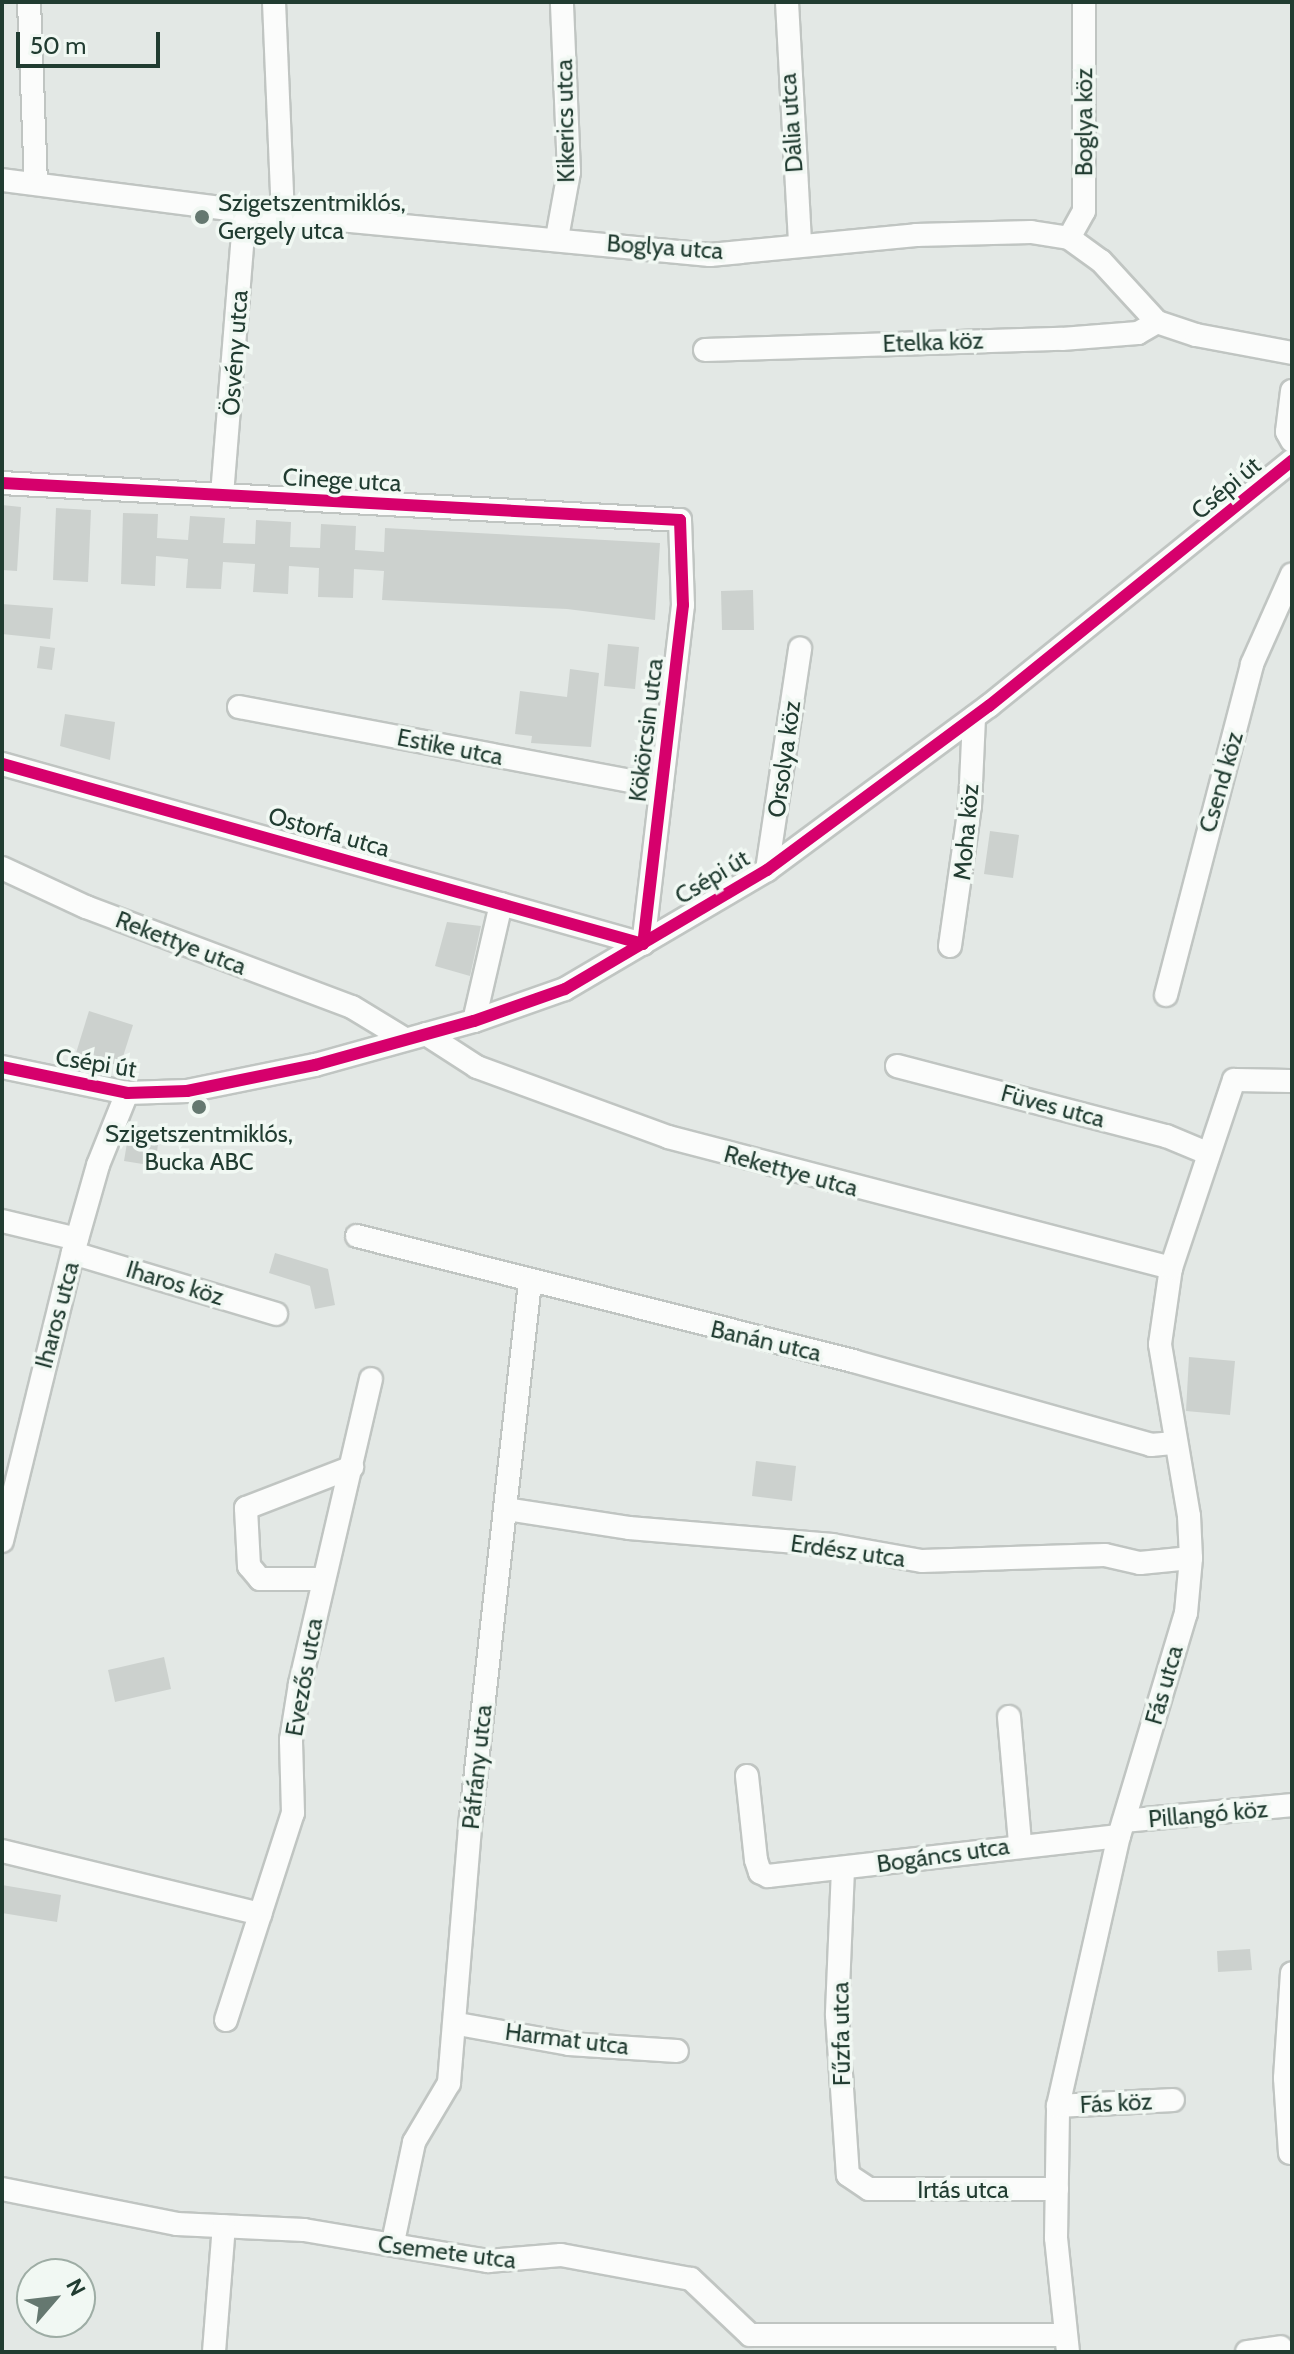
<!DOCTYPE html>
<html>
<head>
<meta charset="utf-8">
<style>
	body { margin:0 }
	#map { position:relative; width:1294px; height:2354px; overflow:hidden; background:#e3e8e5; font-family:Cabin,sans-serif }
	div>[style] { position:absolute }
	.building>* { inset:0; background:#ccd1ce }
	.roads { filter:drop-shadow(2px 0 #c0c5c2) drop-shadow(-2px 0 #c0c5c2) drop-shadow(0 2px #c0c5c2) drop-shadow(0 -2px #c0c5c2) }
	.minor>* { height:22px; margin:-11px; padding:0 11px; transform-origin:11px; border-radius:11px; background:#fbfcfb }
	.cycleway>* { height:12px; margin:-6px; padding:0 6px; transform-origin:6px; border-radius:6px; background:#d6006c }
	.dots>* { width:22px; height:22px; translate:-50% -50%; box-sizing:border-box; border:4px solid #f1f8f3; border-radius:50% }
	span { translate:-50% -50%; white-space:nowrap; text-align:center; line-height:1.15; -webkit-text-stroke:7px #f1f8f3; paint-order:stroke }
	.street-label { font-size:24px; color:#213c31 }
	.poi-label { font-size:24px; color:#213c31 }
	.left { translate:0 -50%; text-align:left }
	.frame { position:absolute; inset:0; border:4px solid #213c31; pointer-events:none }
	.north { position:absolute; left:16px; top:2258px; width:80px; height:80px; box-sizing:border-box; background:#f1f8f3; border:2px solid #9eada5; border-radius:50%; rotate:62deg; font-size:22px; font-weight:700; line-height:32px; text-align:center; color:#213c31 }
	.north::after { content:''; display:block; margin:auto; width:28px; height:36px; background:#657870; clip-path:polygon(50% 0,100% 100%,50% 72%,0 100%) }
	.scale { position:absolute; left:16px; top:32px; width:144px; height:36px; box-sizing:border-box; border:4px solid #213c31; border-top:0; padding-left:10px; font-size:24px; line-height:28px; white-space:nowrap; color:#213c31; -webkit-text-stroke:6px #f1f8f3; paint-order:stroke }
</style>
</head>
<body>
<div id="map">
	<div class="building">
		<div style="clip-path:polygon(2px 505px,21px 507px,17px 571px,2px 570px)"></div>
		<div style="clip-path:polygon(56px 508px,91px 510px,88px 582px,53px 580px)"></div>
		<div style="clip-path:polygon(123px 513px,158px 514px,157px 538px,188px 540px,190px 516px,225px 518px,223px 543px,255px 544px,256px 520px,291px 522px,290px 547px,320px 548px,321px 524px,356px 526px,355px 550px,384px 552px,385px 528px,660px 543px,655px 620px,567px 609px,382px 600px,384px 571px,354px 569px,353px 598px,318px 597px,319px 568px,289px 566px,288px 594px,253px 592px,255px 564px,223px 562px,221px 589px,186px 588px,188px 559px,156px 556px,155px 586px,121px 584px)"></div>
		<div style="clip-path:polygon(753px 590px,754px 630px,722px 630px,721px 591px)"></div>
		<div style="clip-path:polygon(2px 604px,53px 608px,50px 639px,2px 634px)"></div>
		<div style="clip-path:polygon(608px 644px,639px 647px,635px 689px,604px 686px)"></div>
		<div style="clip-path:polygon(40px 646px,55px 648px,52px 670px,37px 668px)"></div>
		<div style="clip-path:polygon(570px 669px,599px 673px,591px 747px,531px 743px,532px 736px,515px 734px,520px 691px,567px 697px)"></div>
		<div style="clip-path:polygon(65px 714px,115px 722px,110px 760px,60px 746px)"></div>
		<div style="clip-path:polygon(990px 831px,1019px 835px,1013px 878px,984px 874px)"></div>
		<div style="clip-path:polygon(447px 922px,481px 926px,470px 976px,435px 966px)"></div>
		<div style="clip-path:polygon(89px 1011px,133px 1025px,120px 1066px,76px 1053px)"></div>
		<div style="clip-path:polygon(130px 1125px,160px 1130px,155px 1166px,124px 1161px)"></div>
		<div style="clip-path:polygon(275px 1253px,328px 1269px,335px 1305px,315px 1309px,310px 1286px,269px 1273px)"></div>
		<div style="clip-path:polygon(1189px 1357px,1235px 1361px,1230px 1415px,1186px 1411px)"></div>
		<div style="clip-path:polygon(756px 1461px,796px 1466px,792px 1501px,752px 1496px)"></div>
		<div style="clip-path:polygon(164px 1657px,171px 1689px,115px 1702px,108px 1670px)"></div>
		<div style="clip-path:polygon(2px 1885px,61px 1895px,57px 1922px,2px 1913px)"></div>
		<div style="clip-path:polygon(1250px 1949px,1252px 1970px,1218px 1972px,1217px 1951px)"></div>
	</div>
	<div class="roads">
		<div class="minor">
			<div style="left:29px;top:2px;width:180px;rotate:87.8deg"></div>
			<div style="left:274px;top:2px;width:211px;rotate:87.6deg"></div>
			<div style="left:787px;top:2px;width:242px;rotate:86.9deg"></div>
			<div style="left:2px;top:180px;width:245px;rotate:7.3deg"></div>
			<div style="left:245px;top:211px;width:467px;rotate:5.4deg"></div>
			<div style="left:710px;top:255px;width:207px;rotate:-5.5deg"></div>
			<div style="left:916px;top:235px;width:115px;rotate:-1.5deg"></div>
			<div style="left:1031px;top:232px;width:38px;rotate:9deg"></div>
			<div style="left:1069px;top:238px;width:39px;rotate:36deg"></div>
			<div style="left:1101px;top:261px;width:83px;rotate:47.4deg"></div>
			<div style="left:1157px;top:322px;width:41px;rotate:18.4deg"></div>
			<div style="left:1196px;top:335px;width:98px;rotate:10.6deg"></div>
			<div style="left:557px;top:238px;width:67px;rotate:-79.7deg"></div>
			<div style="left:569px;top:172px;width:170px;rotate:-92.4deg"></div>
			<div style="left:1069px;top:238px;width:31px;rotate:-61deg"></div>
			<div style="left:1084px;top:211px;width:209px;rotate:-90deg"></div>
			<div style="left:705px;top:350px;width:357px;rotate:-1.8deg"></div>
			<div style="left:1062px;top:339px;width:76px;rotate:-4.5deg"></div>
			<div style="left:1138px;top:333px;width:22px;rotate:-30deg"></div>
			<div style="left:1292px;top:391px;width:41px;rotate:97deg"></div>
			<div style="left:1287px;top:432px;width:10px;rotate:61deg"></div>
			<div style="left:2px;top:483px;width:679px;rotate:3.12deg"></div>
			<div style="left:680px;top:520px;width:85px;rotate:88deg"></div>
			<div style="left:683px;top:605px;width:341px;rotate:96.7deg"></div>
			<div style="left:643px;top:944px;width:666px;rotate:-164.31deg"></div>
			<div style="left:222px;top:495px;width:285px;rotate:-85.4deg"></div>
			<div style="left:239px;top:707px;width:430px;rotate:10.7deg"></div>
			<div style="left:2px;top:868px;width:93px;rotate:24.9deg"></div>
			<div style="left:86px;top:907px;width:284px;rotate:20.6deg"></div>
			<div style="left:352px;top:1007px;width:60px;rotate:31.3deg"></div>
			<div style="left:767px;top:870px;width:224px;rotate:-81.5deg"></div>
			<div style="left:950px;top:946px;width:141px;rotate:-81.9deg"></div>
			<div style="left:970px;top:806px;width:89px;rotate:-87.4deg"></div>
			<div style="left:1166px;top:995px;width:342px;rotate:-75.4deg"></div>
			<div style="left:1252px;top:664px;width:98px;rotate:-66deg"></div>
			<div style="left:474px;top:1021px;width:120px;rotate:-77deg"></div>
			<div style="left:426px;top:1034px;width:61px;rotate:32.9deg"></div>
			<div style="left:477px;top:1067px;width:203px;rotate:20.1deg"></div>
			<div style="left:668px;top:1137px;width:520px;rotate:14.6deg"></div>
			<div style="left:897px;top:1066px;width:278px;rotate:14.6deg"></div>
			<div style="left:1166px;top:1136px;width:44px;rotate:22.5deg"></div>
			<div style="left:2px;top:1067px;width:128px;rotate:11.7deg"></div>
			<div style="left:127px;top:1093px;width:60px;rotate:-1.9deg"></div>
			<div style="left:187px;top:1091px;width:131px;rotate:-11.5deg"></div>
			<div style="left:315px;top:1065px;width:165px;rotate:-15.5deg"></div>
			<div style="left:474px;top:1021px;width:96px;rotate:-19.4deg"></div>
			<div style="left:565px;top:989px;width:234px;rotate:-30.5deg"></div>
			<div style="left:767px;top:870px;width:276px;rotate:-36.5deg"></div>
			<div style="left:989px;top:706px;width:390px;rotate:-39deg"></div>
			<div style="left:2px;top:1221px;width:77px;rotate:13.5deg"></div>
			<div style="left:357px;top:1236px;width:512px;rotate:14.14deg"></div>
			<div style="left:853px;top:1361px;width:310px;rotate:15.7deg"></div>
			<div style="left:1151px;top:1445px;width:24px;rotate:-5deg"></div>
			<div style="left:73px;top:1253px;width:212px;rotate:16.7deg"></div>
			<div style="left:506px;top:1509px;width:124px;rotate:8.8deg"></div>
			<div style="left:629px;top:1528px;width:204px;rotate:4.8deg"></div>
			<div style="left:832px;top:1545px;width:91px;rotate:10.1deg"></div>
			<div style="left:922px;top:1561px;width:183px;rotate:-1.9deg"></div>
			<div style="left:1105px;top:1555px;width:36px;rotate:13deg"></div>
			<div style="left:1140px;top:1563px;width:51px;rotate:-5.6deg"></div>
			<div style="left:2px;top:1541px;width:297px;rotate:-76.2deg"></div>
			<div style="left:73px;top:1253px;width:91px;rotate:-74.1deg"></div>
			<div style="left:98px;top:1165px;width:78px;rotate:-68.1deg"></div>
			<div style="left:322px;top:1579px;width:62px;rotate:180deg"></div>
			<div style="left:260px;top:1579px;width:17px;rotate:-130deg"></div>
			<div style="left:249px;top:1566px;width:58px;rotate:-93deg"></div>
			<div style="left:246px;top:1508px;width:114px;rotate:-21.1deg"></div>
			<div style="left:1009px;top:1717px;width:127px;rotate:85deg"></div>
			<div style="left:747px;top:1776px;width:84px;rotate:83.9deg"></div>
			<div style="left:756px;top:1860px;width:13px;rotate:72deg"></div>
			<div style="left:760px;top:1872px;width:9px;rotate:27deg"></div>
			<div style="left:768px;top:1876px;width:353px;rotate:-6.5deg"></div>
			<div style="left:1124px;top:1821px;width:169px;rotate:-5.4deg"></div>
			<div style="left:2px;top:1851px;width:266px;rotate:13.7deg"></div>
			<div style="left:843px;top:1869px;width:146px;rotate:92.4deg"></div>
			<div style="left:837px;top:2015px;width:160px;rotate:86.1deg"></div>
			<div style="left:848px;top:2175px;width:25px;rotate:34deg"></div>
			<div style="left:869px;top:2189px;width:188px"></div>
			<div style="left:226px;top:2020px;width:218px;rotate:-72.1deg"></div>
			<div style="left:293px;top:1813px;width:73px;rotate:-91.6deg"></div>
			<div style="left:291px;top:1740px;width:57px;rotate:-80.9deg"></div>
			<div style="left:300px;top:1684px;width:313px;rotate:-76.9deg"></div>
			<div style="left:458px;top:2024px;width:113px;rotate:10.2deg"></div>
			<div style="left:569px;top:2044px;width:108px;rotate:3.7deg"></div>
			<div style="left:1058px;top:2106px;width:115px;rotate:-3deg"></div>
			<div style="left:1290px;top:2153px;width:75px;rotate:-93.8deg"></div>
			<div style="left:1285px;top:2078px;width:105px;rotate:-86.2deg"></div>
			<div style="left:2px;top:2189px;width:178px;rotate:11.3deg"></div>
			<div style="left:177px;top:2224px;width:127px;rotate:2.7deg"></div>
			<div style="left:304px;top:2230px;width:187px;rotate:9.6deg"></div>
			<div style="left:488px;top:2261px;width:73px;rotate:-4.7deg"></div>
			<div style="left:561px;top:2255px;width:132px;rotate:10.5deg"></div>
			<div style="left:691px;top:2279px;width:81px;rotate:43.5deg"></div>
			<div style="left:750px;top:2335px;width:313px"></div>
			<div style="left:393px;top:2242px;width:102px;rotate:-78.1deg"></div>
			<div style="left:414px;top:2142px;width:69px;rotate:-59.3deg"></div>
			<div style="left:449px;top:2083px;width:267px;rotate:-85.3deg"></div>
			<div style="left:471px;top:1817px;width:538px;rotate:-83.71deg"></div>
			<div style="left:214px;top:2352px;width:126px;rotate:-85.5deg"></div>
			<div style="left:1068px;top:2352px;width:115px;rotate:-96deg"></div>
			<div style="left:1056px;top:2238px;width:132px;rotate:-89.1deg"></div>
			<div style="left:1058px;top:2106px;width:277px;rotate:-77.3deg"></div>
			<div style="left:1119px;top:1836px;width:233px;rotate:-73.3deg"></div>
			<div style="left:1186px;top:1613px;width:55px;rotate:-84.8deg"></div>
			<div style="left:1191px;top:1558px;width:42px;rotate:-92.7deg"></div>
			<div style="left:1189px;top:1516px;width:174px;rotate:-99.6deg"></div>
			<div style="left:1160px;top:1344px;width:77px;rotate:-81.8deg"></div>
			<div style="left:1171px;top:1268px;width:198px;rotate:-71.5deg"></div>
			<div style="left:1234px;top:1080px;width:58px;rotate:1deg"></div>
			<div style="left:1247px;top:2352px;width:34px;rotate:-8deg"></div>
		</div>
	</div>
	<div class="cycleway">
		<div style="left:2px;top:483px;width:679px;rotate:3.12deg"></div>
		<div style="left:680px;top:520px;width:85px;rotate:88deg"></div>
		<div style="left:683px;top:605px;width:341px;rotate:96.7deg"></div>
		<div style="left:643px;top:944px;width:666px;rotate:-164.31deg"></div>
		<div style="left:2px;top:1067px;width:128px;rotate:11.7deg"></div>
		<div style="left:127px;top:1093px;width:60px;rotate:-1.9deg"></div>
		<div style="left:187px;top:1091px;width:131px;rotate:-11.5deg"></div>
		<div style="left:315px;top:1065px;width:165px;rotate:-15.5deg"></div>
		<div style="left:474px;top:1021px;width:96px;rotate:-19.4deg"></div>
		<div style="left:565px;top:989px;width:234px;rotate:-30.5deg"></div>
		<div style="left:767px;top:870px;width:276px;rotate:-36.5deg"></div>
		<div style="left:989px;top:706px;width:390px;rotate:-39deg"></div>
	</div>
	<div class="dots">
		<div style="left:202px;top:217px;background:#657870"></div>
		<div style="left:199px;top:1107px;background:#657870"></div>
	</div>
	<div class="street-label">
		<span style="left:565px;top:121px;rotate:-91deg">Kikerics utca</span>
		<span style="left:1084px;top:122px;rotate:-90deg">Boglya köz</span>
		<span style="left:791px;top:123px;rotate:-94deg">Dália utca</span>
		<span style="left:665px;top:247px;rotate:4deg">Boglya utca</span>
		<span style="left:933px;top:342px;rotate:-2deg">Etelka köz</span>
		<span style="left:235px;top:353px;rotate:-86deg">Ösvény utca</span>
		<span style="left:342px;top:480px;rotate:3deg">Cinege utca</span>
		<span style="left:1226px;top:488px;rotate:-40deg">Csépi út</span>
		<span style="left:646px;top:730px;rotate:-83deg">Kökörcsin utca</span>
		<span style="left:450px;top:747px;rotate:11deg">Estike utca</span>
		<span style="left:784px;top:759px;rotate:-82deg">Orsolya köz</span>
		<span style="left:1221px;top:782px;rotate:-74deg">Csend köz</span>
		<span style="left:329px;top:832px;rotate:16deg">Ostorfa utca</span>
		<span style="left:966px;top:832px;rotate:-85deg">Moha köz</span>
		<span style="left:712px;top:877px;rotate:-31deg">Csépi út</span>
		<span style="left:181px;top:943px;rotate:21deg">Rekettye utca</span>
		<span style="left:96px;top:1063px;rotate:9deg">Csépi út</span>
		<span style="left:1053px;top:1106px;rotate:15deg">Füves utca</span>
		<span style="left:791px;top:1171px;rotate:15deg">Rekettye utca</span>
		<span style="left:175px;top:1283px;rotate:17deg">Iharos köz</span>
		<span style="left:57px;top:1315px;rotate:-75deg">Iharos utca</span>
		<span style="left:766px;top:1341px;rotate:13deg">Banán utca</span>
		<span style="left:848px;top:1551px;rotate:8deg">Erdész utca</span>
		<span style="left:304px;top:1677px;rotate:-80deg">Evezős utca</span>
		<span style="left:1164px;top:1685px;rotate:-74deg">Fás utca</span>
		<span style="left:477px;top:1767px;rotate:-84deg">Páfrány utca</span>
		<span style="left:1208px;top:1814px;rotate:-5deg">Pillangó köz</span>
		<span style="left:943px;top:1855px;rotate:-8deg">Bogáncs utca</span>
		<span style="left:841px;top:2034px;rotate:-91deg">Fűzfa utca</span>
		<span style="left:567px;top:2039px;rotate:7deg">Harmat utca</span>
		<span style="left:1116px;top:2103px;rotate:-3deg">Fás köz</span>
		<span style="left:963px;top:2190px">Irtás utca</span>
		<span style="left:447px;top:2252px;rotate:7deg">Csemete utca</span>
	</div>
	<div class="poi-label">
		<span class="left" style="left:218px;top:217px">Szigetszentmiklós,<br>Gergely utca</span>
		<span style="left:199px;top:1148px">Szigetszentmiklós,<br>Bucka ABC</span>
	</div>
	<div class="frame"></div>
	<div class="north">N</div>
	<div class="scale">50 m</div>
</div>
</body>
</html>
